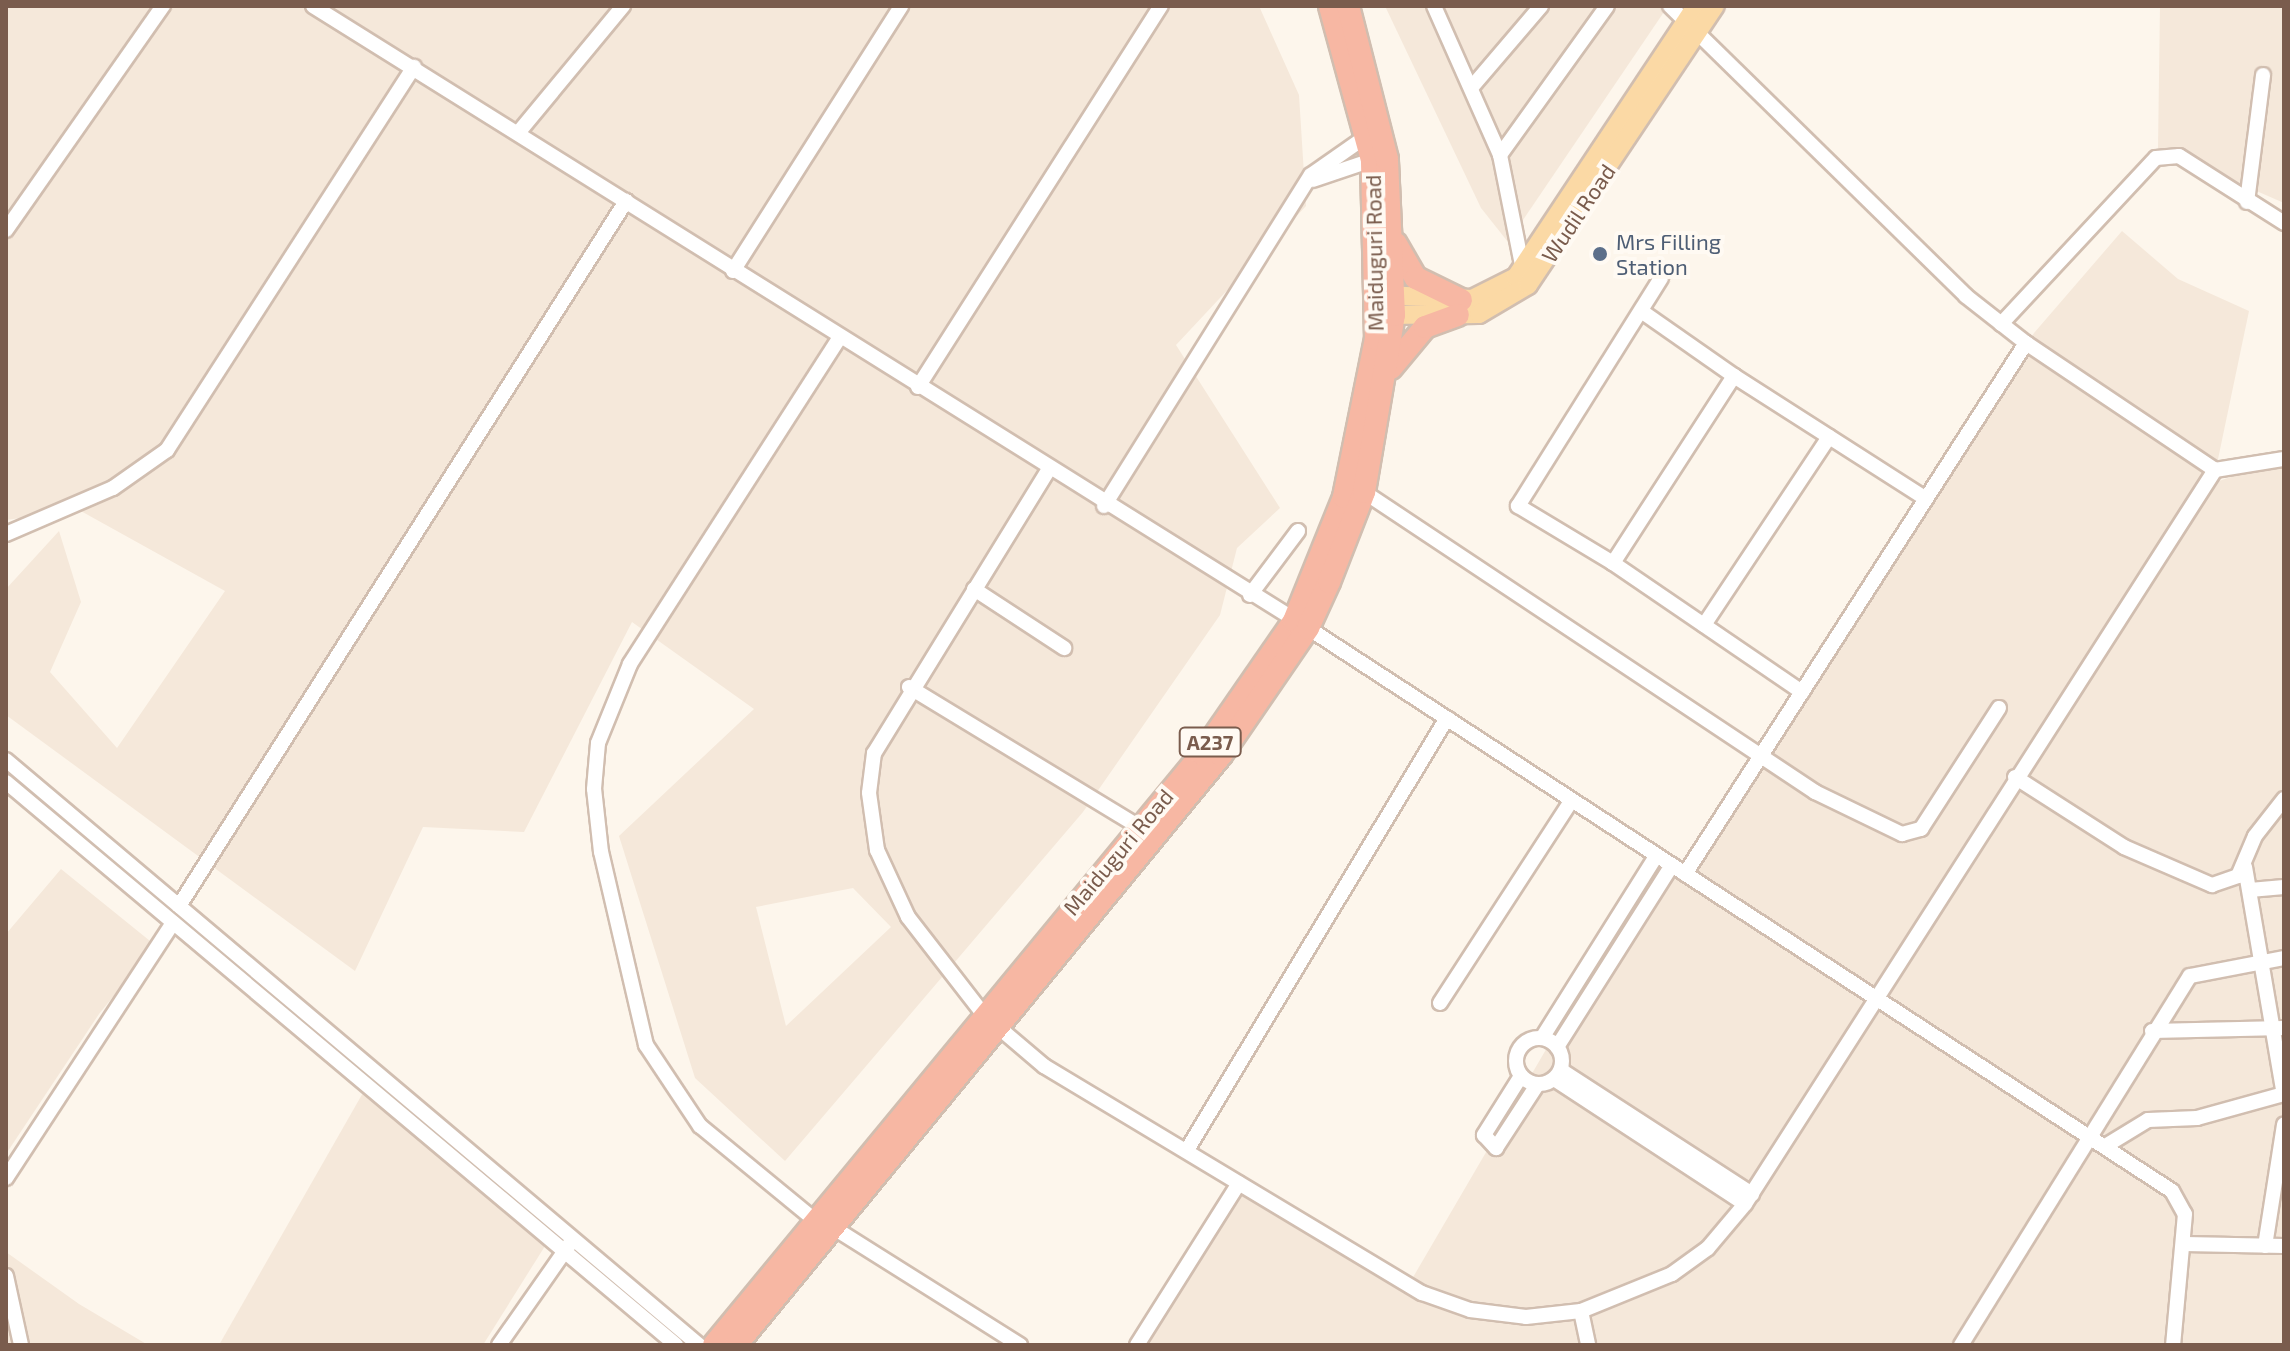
<!DOCTYPE html>
<html>
<head>
<meta charset="utf-8">
<style>
	body { margin:0 }
	#map { position:relative; width:2290px; height:1351px; overflow:hidden; background:#fdf6ec; font-family:"Exo 2",sans-serif }
	div>[style] { position:absolute }
	.residential>* { inset:0; background:#f5e8da }
	.roads { filter:drop-shadow(2px 0 #d1beb0) drop-shadow(-2px 0 #d1beb0) drop-shadow(0 2px #d1beb0) drop-shadow(0 -2px #d1beb0) }
	.minor>* { height:14px; margin:-7px; padding:0 7px; transform-origin:7px; border-radius:7px; background:#fff }
	.minor>.ring { margin:-7px; padding:0; box-sizing:content-box; background:none; border:14px solid #fff; border-radius:50% }
	.major>* { height:18px; margin:-9px; padding:0 9px; transform-origin:9px; border-radius:9px; background:#fbd9a5 }
	.highway>* { height:22px; margin:-11px; padding:0 11px; transform-origin:11px; border-radius:11px; background:#f7b7a3 }
	.dots>* { width:22px; height:22px; translate:-50% -50%; box-sizing:border-box; border:4px solid #fffaf3; border-radius:50% }
	span { translate:-50% -50%; white-space:nowrap; text-align:center; line-height:1.15; -webkit-text-stroke:8px #fffaf3; paint-order:stroke }
	.shield-label span { padding:2px 6px; background:#fffaf3; border:2px solid; border-radius:6px; -webkit-text-stroke-width:0 }
	.shield-label { font-size:20px; color:#7a5c4d; font-weight:700 }
	.street-label { font-size:22px; color:#7a5c4d }
	.service-label { font-size:22px; color:#4e5e75 }
	.left { translate:0 -50%; text-align:left }
	.frame { position:absolute; inset:0; border:8px solid #7a5c4d; pointer-events:none }
</style>
</head>
<body>
<div id="map">
	<div class="residential">
		<div style="clip-path:polygon(evenodd,6px 6px,1259px 6px,1299px 95px,1306px 206px,1176px 345px,1280px 508px,1237px 548px,1220px 615px,1083px 812px,785px 1161px,695px 1078px,619px 836px,754px 709px,632px 622px,524px 832px,423px 827px,355px 971px,6px 715px,6px 589px,59px 531px,81px 602px,50px 672px,117px 748px,225px 591px,79px 510px,6px 520px,6px 6px,853px 888px,891px 927px,786px 1026px,756px 907px,853px 888px)"></div>
		<div style="clip-path:polygon(1385px 6px,1668px 6px,1508px 242px,1481px 208px)"></div>
		<div style="clip-path:polygon(2160px 6px,2284px 6px,2284px 203px,2158px 148px)"></div>
		<div style="clip-path:polygon(2122px 231px,2178px 279px,2249px 311px,2213px 483px,2284px 459px,2284px 1345px,1146px 1345px,1247px 1188px,1412px 1279px,1649px 873px,1691px 877px,2034px 333px)"></div>
		<div style="clip-path:polygon(61px 869px,155px 945px,99px 1014px,6px 1154px,6px 934px)"></div>
		<div style="clip-path:polygon(368px 1084px,545px 1246px,483px 1345px,219px 1345px)"></div>
		<div style="clip-path:polygon(6px 1252px,79px 1304px,148px 1345px,6px 1345px)"></div>
	</div>
	<div class="roads">
		<div class="minor">
			<div style="left:313px;top:6px;width:1173px;rotate:32.01deg"></div>
			<div style="left:1308px;top:628px;width:1031px;rotate:33.09deg"></div>
			<div style="left:2172px;top:1191px;width:26px;rotate:61deg"></div>
			<div style="left:2185px;top:1214px;width:132px;rotate:95.2deg"></div>
			<div style="left:1434px;top:6px;width:163px;rotate:66.1deg"></div>
			<div style="left:1500px;top:155px;width:117px;rotate:78.7deg"></div>
			<div style="left:1670px;top:6px;width:414px;rotate:44.4deg"></div>
			<div style="left:1966px;top:296px;width:76px;rotate:38.1deg"></div>
			<div style="left:2026px;top:343px;width:228px;rotate:33.9deg"></div>
			<div style="left:2215px;top:470px;width:70px;rotate:-9.1deg"></div>
			<div style="left:1471px;top:88px;width:108px;rotate:-49.5deg"></div>
			<div style="left:518px;top:133px;width:165px;rotate:-50.4deg"></div>
			<div style="left:1500px;top:155px;width:183px;rotate:-54.3deg"></div>
			<div style="left:1313px;top:180px;width:62px;rotate:-18.7deg"></div>
			<div style="left:2247px;top:202px;width:128px;rotate:-82.8deg"></div>
			<div style="left:6px;top:230px;width:274px;rotate:-55deg"></div>
			<div style="left:733px;top:271px;width:314px;rotate:-57.6deg"></div>
			<div style="left:1644px;top:313px;width:110px;rotate:35deg"></div>
			<div style="left:2001px;top:324px;width:227px;rotate:-47deg"></div>
			<div style="left:2156px;top:158px;width:23px;rotate:-5deg"></div>
			<div style="left:2179px;top:156px;width:125px;rotate:32.5deg"></div>
			<div style="left:918px;top:387px;width:452px;rotate:-57.5deg"></div>
			<div style="left:1049px;top:469px;width:334px;rotate:121.6deg"></div>
			<div style="left:874px;top:753px;width:40px;rotate:97.1deg"></div>
			<div style="left:869px;top:793px;width:58px;rotate:82deg"></div>
			<div style="left:877px;top:850px;width:74px;rotate:65.2deg"></div>
			<div style="left:908px;top:917px;width:124px;rotate:52.2deg"></div>
			<div style="left:984px;top:1015px;width:79px;rotate:40.4deg"></div>
			<div style="left:1044px;top:1066px;width:441px;rotate:31deg"></div>
			<div style="left:1422px;top:1293px;width:51px;rotate:19.5deg"></div>
			<div style="left:1470px;top:1310px;width:56px;rotate:7.1deg"></div>
			<div style="left:1526px;top:1317px;width:55px;rotate:-6.2deg"></div>
			<div style="left:1581px;top:1311px;width:98px;rotate:-22.1deg"></div>
			<div style="left:1672px;top:1274px;width:44px;rotate:-35.8deg"></div>
			<div style="left:1708px;top:1248px;width:57px;rotate:-49.9deg"></div>
			<div style="left:1745px;top:1204px;width:872px;rotate:-57.37deg"></div>
			<div style="left:1364px;top:492px;width:542px;rotate:33.63deg"></div>
			<div style="left:1815px;top:792px;width:97px;rotate:25.8deg"></div>
			<div style="left:1902px;top:834px;width:20px;rotate:-15deg"></div>
			<div style="left:1921px;top:829px;width:144px;rotate:-57.2deg"></div>
			<div style="left:1104px;top:506px;width:390px;rotate:-58deg"></div>
			<div style="left:1311px;top:175px;width:68px;rotate:-34.9deg"></div>
			<div style="left:6px;top:534px;width:116px;rotate:-23.3deg"></div>
			<div style="left:113px;top:488px;width:66px;rotate:-35.1deg"></div>
			<div style="left:167px;top:450px;width:456px;rotate:-57.2deg"></div>
			<div style="left:1613px;top:563px;width:111px;rotate:-149deg"></div>
			<div style="left:1518px;top:506px;width:269px;rotate:-57.9deg"></div>
			<div style="left:974px;top:589px;width:108px;rotate:33.2deg"></div>
			<div style="left:1250px;top:595px;width:80px;rotate:-53.1deg"></div>
			<div style="left:1704px;top:625px;width:226px;rotate:-56.4deg"></div>
			<div style="left:909px;top:687px;width:268px;rotate:31.3deg"></div>
			<div style="left:1802px;top:692px;width:229px;rotate:-145.7deg"></div>
			<div style="left:1613px;top:563px;width:223px;rotate:-57.1deg"></div>
			<div style="left:1734px;top:376px;width:228px;rotate:32.6deg"></div>
			<div style="left:6px;top:760px;width:907px;rotate:40.17deg"></div>
			<div style="left:2015px;top:777px;width:130px;rotate:32.7deg"></div>
			<div style="left:2124px;top:847px;width:96px;rotate:23.4deg"></div>
			<div style="left:2212px;top:885px;width:28px;rotate:-19deg"></div>
			<div style="left:2238px;top:876px;width:43px;rotate:-67deg"></div>
			<div style="left:2255px;top:836px;width:47px;rotate:-51.9deg"></div>
			<div style="left:6px;top:782px;width:875px;rotate:40.04deg"></div>
			<div style="left:2245px;top:867px;width:230px;rotate:80.3deg"></div>
			<div style="left:1685px;top:874px;width:631px;rotate:-57.29deg"></div>
			<div style="left:2250px;top:890px;width:34px;rotate:-5deg"></div>
			<div style="left:179px;top:906px;width:835px;rotate:-57.62deg"></div>
			<div style="left:1440px;top:1003px;width:242px;rotate:-57deg"></div>
			<div style="left:2152px;top:1031px;width:132px;rotate:-1.3deg"></div>
			<div class="ring" style="left:1516px;top:1038px;width:32px;height:32px"></div>
			<div style="left:1542px;top:1038px;width:215px;rotate:-57.9deg"></div>
			<div style="left:1557px;top:1047px;width:215px;rotate:-57.7deg"></div>
			<div style="left:1561px;top:1070px;width:228px;rotate:33deg"></div>
			<div style="left:1521px;top:1076px;width:70px;rotate:122.1deg"></div>
			<div style="left:1484px;top:1135px;width:18px;rotate:47deg"></div>
			<div style="left:1496px;top:1148px;width:75px;rotate:-56.9deg"></div>
			<div style="left:1554px;top:1079px;width:228px;rotate:33.2deg"></div>
			<div style="left:2107px;top:1145px;width:48px;rotate:-31.4deg"></div>
			<div style="left:2148px;top:1120px;width:49px;rotate:-2.3deg"></div>
			<div style="left:2197px;top:1118px;width:90px;rotate:-15.4deg"></div>
			<div style="left:1187px;top:1150px;width:504px;rotate:-58.96deg"></div>
			<div style="left:6px;top:1178px;width:305px;rotate:-56.8deg"></div>
			<div style="left:817px;top:1222px;width:151px;rotate:-140.6deg"></div>
			<div style="left:700px;top:1126px;width:97px;rotate:-123.7deg"></div>
			<div style="left:646px;top:1045px;width:198px;rotate:-103.1deg"></div>
			<div style="left:601px;top:852px;width:63px;rotate:-96.3deg"></div>
			<div style="left:594px;top:789px;width:46px;rotate:-85deg"></div>
			<div style="left:598px;top:743px;width:85px;rotate:-67.9deg"></div>
			<div style="left:630px;top:664px;width:387px;rotate:-57.3deg"></div>
			<div style="left:834px;top:1228px;width:220px;rotate:32.2deg"></div>
			<div style="left:2185px;top:1244px;width:99px;rotate:1.2deg"></div>
			<div style="left:2265px;top:1246px;width:123px;rotate:-81.1deg"></div>
			<div style="left:6px;top:1276px;width:71px;rotate:77.7deg"></div>
			<div style="left:1581px;top:1311px;width:35px;rotate:78deg"></div>
			<div style="left:499px;top:1345px;width:126px;rotate:-55deg"></div>
			<div style="left:1137px;top:1345px;width:191px;rotate:-57.8deg"></div>
			<div style="left:1961px;top:1345px;width:434px;rotate:-58.2deg"></div>
			<div style="left:2190px;top:976px;width:96px;rotate:-10.8deg"></div>
		</div>
		<div class="major">
			<div style="left:1383px;top:295px;width:89px;rotate:2.6deg"></div>
			<div style="left:1472px;top:299px;width:49px;rotate:-26.6deg"></div>
			<div style="left:1516px;top:277px;width:325px;rotate:-56.4deg"></div>
			<div style="left:1383px;top:315px;width:96px;rotate:-0.6deg"></div>
			<div style="left:1479px;top:314px;width:57px;rotate:-30.6deg"></div>
			<div style="left:1528px;top:285px;width:336px;rotate:-56.2deg"></div>
		</div>
		<div class="highway">
			<div style="left:1396px;top:244px;width:39px;rotate:60deg"></div>
			<div style="left:1416px;top:278px;width:50px;rotate:26.1deg"></div>
			<div style="left:1391px;top:368px;width:53px;rotate:-50.3deg"></div>
			<div style="left:1425px;top:327px;width:35px;rotate:-20deg"></div>
			<div style="left:714px;top:1345px;width:766px;rotate:-50.45deg"></div>
			<div style="left:1202px;top:754px;width:162px;rotate:-55.3deg"></div>
			<div style="left:1294px;top:621px;width:134px;rotate:-68deg"></div>
			<div style="left:1344px;top:497px;width:161px;rotate:-78.6deg"></div>
			<div style="left:1376px;top:339px;width:179px;rotate:-91.3deg"></div>
			<div style="left:1372px;top:160px;width:160px;rotate:-105.3deg"></div>
			<div style="left:736px;top:1345px;width:764px;rotate:-50.58deg"></div>
			<div style="left:1221px;top:755px;width:154px;rotate:-55.6deg"></div>
			<div style="left:1308px;top:628px;width:51px;rotate:-65.5deg"></div>
			<div style="left:1329px;top:582px;width:97px;rotate:-68.7deg"></div>
			<div style="left:1364px;top:492px;width:180px;rotate:-80.4deg"></div>
			<div style="left:1394px;top:315px;width:156px;rotate:-92.6deg"></div>
			<div style="left:1387px;top:159px;width:158px;rotate:-104.3deg"></div>
		</div>
	</div>
	<div class="dots">
		<div style="left:1600px;top:254px;background:#5c6f8a"></div>
	</div>
	<div class="shield-label">
		<span style="left:1210px;top:742px">A237</span>
	</div>
	<div class="street-label">
		<span style="left:1578px;top:213px;rotate:-56deg">Wudil Road</span>
		<span style="left:1374px;top:253px;rotate:-91deg">Maiduguri Road</span>
		<span style="left:1118px;top:852px;rotate:-50deg">Maiduguri Road</span>
	</div>
	<div class="service-label">
		<span class="left" style="left:1616px;top:254px">Mrs Filling<br>Station</span>
	</div>
	<div class="frame"></div>
</div>
</body>
</html>
